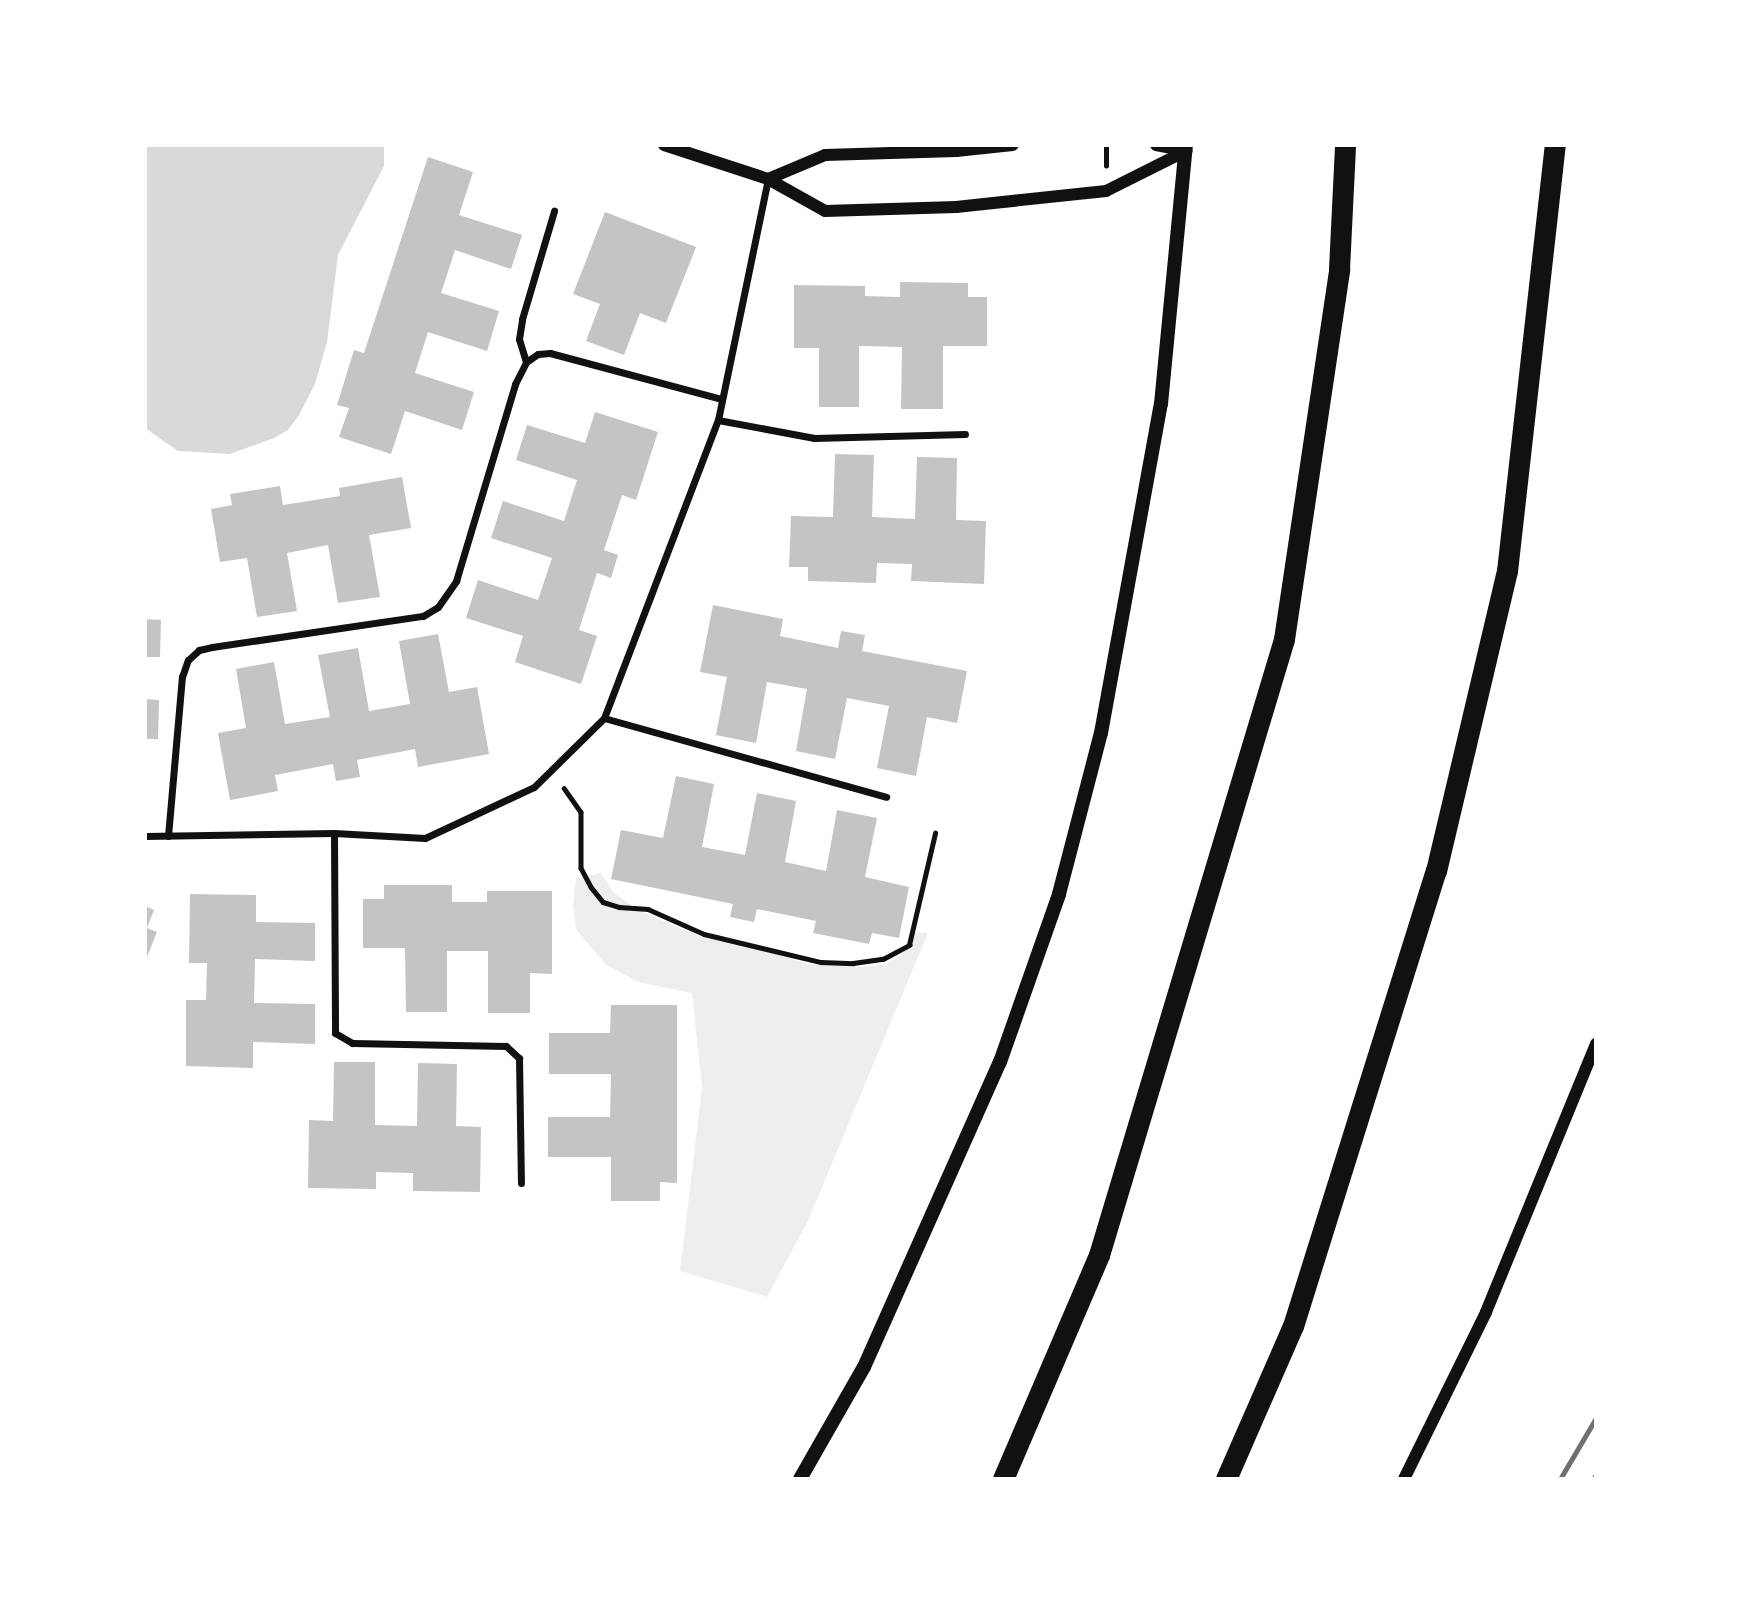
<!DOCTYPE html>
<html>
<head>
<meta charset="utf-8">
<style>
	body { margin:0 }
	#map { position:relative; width:1741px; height:1624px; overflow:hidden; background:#fff; font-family:Arial,sans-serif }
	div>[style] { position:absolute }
	.green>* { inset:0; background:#eee }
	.water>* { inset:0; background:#d9d9d9 }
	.building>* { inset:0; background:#c4c4c4 }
	.path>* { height:4.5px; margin:-2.25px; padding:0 2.25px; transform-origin:2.25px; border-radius:2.25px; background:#111 }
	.minor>* { height:7px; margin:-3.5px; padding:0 3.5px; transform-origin:3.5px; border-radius:3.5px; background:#111 }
	.tertiary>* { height:12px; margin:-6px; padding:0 6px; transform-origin:6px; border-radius:6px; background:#111 }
	.secondary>* { height:14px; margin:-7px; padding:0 7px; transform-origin:7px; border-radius:7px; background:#111 }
	.motorway>* { height:21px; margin:-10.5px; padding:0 10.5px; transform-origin:10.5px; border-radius:10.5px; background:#111 }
	.rail>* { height:5px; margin:-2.5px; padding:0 2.5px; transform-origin:2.5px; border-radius:2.5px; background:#707070 }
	span { translate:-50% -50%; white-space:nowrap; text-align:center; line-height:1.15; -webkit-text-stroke:7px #fff; paint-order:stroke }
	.frame { position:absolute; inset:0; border:147px solid #fff; pointer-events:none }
</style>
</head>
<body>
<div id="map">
	<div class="green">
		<div style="clip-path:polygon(601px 873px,614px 893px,640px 911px,701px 937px,761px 949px,807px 964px,863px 967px,885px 964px,901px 956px,910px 932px,928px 933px,808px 1221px,767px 1297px,680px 1271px,702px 1088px,692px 993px,638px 982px,605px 964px,576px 929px,573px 905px,576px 878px)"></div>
	</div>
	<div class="water">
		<div style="clip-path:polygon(145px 145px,384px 145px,384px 166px,338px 255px,327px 342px,315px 384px,299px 415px,288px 430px,274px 438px,230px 454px,178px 451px,145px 428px)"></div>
	</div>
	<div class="building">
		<div style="clip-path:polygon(428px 157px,473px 172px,459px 215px,522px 235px,511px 269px,455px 250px,441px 293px,499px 311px,487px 351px,428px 332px,415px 373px,474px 392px,462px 430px,405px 411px,391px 454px,339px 437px,349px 408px,337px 405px,354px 350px,364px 353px)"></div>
		<div style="clip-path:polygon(605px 212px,696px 247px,666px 323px,640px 313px,624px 355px,586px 341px,600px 304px,573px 294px)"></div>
		<div style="clip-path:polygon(900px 282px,968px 283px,968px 297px,987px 297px,987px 346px,943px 346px,943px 409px,901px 409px,902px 347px,859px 346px,859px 407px,819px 407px,819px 348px,794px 348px,794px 285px,865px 286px,865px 296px,900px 297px)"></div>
		<div style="clip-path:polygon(595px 412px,658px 432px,636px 500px,622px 495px,604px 550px,618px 555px,611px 578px,597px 573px,579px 630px,597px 636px,581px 684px,515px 662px,523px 636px,466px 618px,478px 580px,538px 600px,552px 558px,491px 538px,503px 501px,564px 521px,577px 480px,516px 460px,527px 425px,585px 443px)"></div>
		<div style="clip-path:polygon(835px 454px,874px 455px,872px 517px,915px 519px,917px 457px,957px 458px,956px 520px,986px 521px,984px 584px,911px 581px,912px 564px,877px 563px,876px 583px,808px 581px,808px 567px,789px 567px,791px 516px,833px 517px)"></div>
		<div style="clip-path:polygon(402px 477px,411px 528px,369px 535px,380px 597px,338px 603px,328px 545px,287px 553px,297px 611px,257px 617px,247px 558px,220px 562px,211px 509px,232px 505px,230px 494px,280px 486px,283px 505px,340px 496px,339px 488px)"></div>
		<div style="clip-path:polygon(713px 605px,783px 619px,780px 636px,838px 648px,841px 631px,865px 635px,862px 651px,967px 671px,957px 723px,927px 717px,916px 776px,877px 768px,889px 706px,847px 698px,835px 759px,796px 751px,807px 689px,767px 682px,756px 743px,716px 735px,727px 677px,700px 672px)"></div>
		<div style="clip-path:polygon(145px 619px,161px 620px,160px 657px,145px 657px)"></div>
		<div style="clip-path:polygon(438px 634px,449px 692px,477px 687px,489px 754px,418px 767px,415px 749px,357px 760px,360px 777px,336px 781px,333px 764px,275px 775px,278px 791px,230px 800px,218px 733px,246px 728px,236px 669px,274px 662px,285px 724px,330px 717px,318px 655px,358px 648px,369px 711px,410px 704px,399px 641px)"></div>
		<div style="clip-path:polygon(145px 699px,159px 700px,158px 739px,145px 739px)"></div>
		<div style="clip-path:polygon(676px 776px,714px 784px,702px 847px,745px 855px,757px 793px,796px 801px,785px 862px,826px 871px,837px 810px,877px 818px,865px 877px,909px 887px,899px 938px,872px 933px,869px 944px,813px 933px,816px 921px,757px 909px,754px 922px,730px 917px,733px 904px,611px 879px,621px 830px,663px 838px)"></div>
		<div style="clip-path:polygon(384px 885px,452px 885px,452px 902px,487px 902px,487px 891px,552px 891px,552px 974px,530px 973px,530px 1013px,488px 1013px,488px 951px,447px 951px,447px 1012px,406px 1012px,405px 948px,363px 948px,363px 899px,384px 899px)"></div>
		<div style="clip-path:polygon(190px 894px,256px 895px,256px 922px,315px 923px,315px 961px,255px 959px,254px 1003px,315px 1004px,315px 1044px,253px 1042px,253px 1068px,186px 1066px,186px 1000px,206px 1000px,207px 963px,189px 963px)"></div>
		<div style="clip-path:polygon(145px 906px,154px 910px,147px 928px,157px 932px,145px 962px)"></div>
		<div style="clip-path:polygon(611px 1005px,677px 1005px,677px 1183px,660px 1182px,660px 1201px,611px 1201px,611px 1157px,548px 1157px,548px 1117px,610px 1117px,611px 1074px,549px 1074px,549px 1033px,610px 1033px)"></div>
		<div style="clip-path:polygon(334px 1062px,375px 1062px,375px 1125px,417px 1126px,418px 1063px,457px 1064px,456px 1126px,481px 1127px,480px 1192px,413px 1191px,413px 1173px,376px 1172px,376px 1189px,308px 1188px,309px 1120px,333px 1121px)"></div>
	</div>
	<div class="path">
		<div style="left:1106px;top:166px;width:21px;rotate:-90deg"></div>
		<div style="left:564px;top:788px;width:29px;rotate:55deg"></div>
		<div style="left:581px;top:812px;width:56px;rotate:90deg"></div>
		<div style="left:581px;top:868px;width:21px;rotate:62deg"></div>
		<div style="left:591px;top:887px;width:19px;rotate:51deg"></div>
		<div style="left:603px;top:902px;width:17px;rotate:17deg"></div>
		<div style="left:619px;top:907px;width:29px;rotate:4deg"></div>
		<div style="left:648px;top:909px;width:61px;rotate:24.1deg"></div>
		<div style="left:704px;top:934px;width:120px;rotate:13.5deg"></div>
		<div style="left:821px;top:962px;width:32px;rotate:2deg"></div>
		<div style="left:853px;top:963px;width:30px;rotate:-8deg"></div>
		<div style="left:883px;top:959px;width:30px;rotate:-28deg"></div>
		<div style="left:909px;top:945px;width:115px;rotate:-76.9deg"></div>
	</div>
	<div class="minor">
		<div style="left:526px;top:362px;width:24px;rotate:-107deg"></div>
		<div style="left:519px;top:339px;width:20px;rotate:-81deg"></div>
		<div style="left:522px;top:319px;width:113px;rotate:-73.5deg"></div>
		<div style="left:718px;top:420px;width:98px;rotate:10.6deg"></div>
		<div style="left:814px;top:438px;width:151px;rotate:-1.5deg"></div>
		<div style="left:604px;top:718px;width:293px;rotate:15.6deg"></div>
		<div style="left:334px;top:833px;width:200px;rotate:89.7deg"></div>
		<div style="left:335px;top:1033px;width:20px;rotate:30deg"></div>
		<div style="left:352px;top:1043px;width:154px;rotate:1.1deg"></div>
		<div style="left:506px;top:1046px;width:18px;rotate:43deg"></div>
		<div style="left:519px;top:1058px;width:125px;rotate:89.1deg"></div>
		<div style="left:145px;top:836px;width:189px;rotate:-0.9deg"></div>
		<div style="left:334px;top:833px;width:91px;rotate:3.1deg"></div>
		<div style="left:425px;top:838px;width:120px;rotate:-25.1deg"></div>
		<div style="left:534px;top:787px;width:98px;rotate:-44.6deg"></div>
		<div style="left:604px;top:718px;width:319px;rotate:-69.1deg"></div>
		<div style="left:718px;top:420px;width:246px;rotate:-78.3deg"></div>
		<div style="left:168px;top:836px;width:160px;rotate:-85deg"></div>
		<div style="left:182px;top:677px;width:18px;rotate:-71deg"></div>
		<div style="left:188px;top:660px;width:15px;rotate:-42deg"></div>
		<div style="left:199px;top:650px;width:13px;rotate:-13deg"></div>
		<div style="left:212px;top:647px;width:213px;rotate:-8.4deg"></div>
		<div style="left:423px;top:616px;width:17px;rotate:-31deg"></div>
		<div style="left:438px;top:607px;width:32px;rotate:-55deg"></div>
		<div style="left:456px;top:581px;width:206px;rotate:-73.3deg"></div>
		<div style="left:515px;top:384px;width:25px;rotate:-63deg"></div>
		<div style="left:526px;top:362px;width:14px;rotate:-34deg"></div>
		<div style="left:538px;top:354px;width:12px;rotate:-5deg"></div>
		<div style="left:550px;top:353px;width:178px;rotate:15deg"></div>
	</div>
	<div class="tertiary">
		<div style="left:664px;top:145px;width:109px;rotate:18.1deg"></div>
		<div style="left:768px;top:179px;width:65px;rotate:29.3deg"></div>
		<div style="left:825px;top:211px;width:131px;rotate:-1.7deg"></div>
		<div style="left:956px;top:207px;width:151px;rotate:-6.1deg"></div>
		<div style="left:1106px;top:191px;width:89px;rotate:-26.6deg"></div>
		<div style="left:1156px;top:145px;width:31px;rotate:11deg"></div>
		<div style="left:768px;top:179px;width:62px;rotate:-22.8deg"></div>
		<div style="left:825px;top:155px;width:131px;rotate:-1.7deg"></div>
		<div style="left:956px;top:151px;width:57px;rotate:-6deg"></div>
		<div style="left:1404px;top:1479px;width:186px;rotate:-63.8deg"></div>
		<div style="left:1486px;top:1312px;width:290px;rotate:-67.7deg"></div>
	</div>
	<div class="secondary">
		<div style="left:800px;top:1479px;width:129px;rotate:-60.3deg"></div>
		<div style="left:864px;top:1367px;width:334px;rotate:-66deg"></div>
		<div style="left:1000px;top:1062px;width:178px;rotate:-70.6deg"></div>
		<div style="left:1059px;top:894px;width:166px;rotate:-75.4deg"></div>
		<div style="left:1101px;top:733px;width:334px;rotate:-79.7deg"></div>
		<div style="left:1161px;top:404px;width:260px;rotate:-84.5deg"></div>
	</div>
	<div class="motorway">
		<div style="left:1003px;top:1479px;width:244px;rotate:-66.8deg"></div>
		<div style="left:1099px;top:1255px;width:643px;rotate:-73.28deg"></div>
		<div style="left:1284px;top:639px;width:374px;rotate:-81.5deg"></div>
		<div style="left:1339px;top:269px;width:124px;rotate:-87.2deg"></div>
		<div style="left:1226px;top:1479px;width:167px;rotate:-66.4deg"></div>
		<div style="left:1293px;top:1326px;width:477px;rotate:-72.6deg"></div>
		<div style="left:1436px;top:871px;width:308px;rotate:-76.7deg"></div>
		<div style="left:1507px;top:571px;width:429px;rotate:-83.6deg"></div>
	</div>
	<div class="rail">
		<div style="left:1560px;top:1479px;width:71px;rotate:-59.5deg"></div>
		<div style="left:1593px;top:1479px;width:5px;rotate:-53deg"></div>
	</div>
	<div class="frame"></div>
</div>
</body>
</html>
